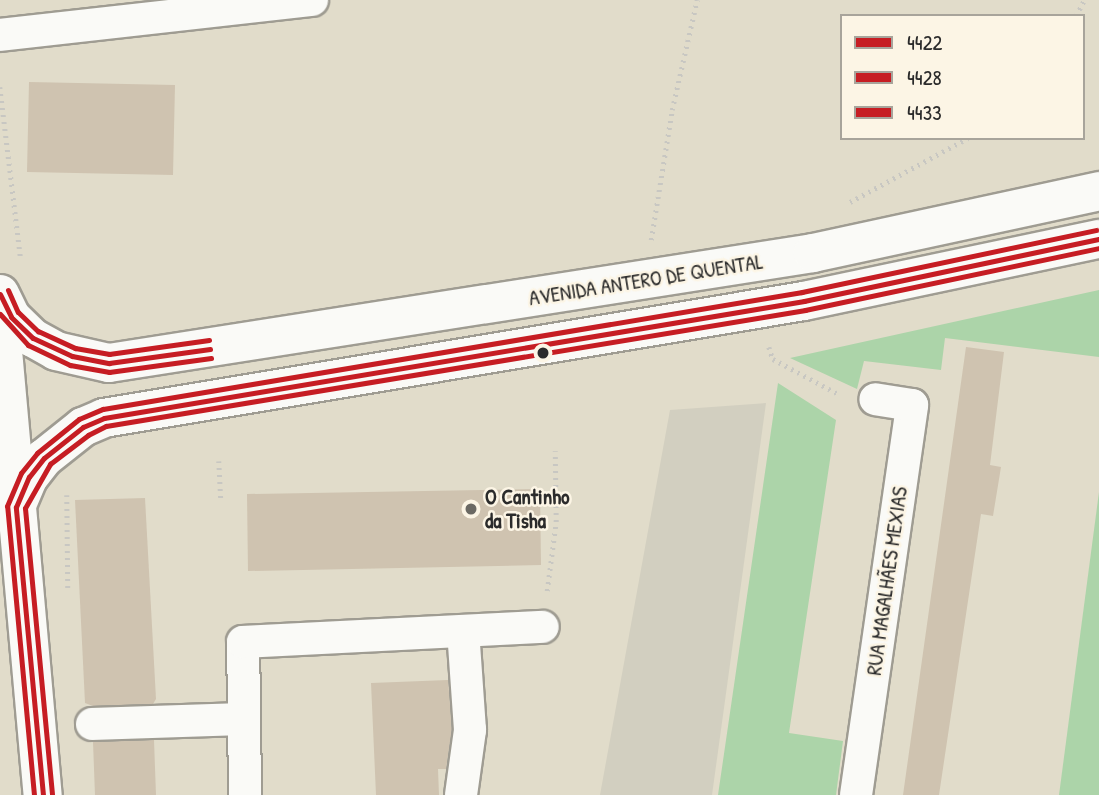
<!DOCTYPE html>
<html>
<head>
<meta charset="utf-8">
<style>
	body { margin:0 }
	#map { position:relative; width:1099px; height:795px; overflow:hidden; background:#e1dcca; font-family:"Patrick Hand",sans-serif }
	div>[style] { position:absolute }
	.industrial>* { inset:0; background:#d2cfc0 }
	.green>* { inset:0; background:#acd4a9 }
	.building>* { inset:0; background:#cfc3b0 }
	.path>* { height:4.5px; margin-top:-2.25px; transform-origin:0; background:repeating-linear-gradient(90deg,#c8c7c2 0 2px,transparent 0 7px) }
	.roads { filter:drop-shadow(2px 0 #9f9c92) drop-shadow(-2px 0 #9f9c92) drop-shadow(0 2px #9f9c92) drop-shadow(0 -2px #9f9c92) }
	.minor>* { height:32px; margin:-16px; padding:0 16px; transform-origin:16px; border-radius:16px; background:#fafaf7 }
	.primary>* { height:38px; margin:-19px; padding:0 19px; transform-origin:19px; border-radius:19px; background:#fafaf7 }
	.bus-1>* { height:5px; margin:-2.5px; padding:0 2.5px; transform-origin:2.5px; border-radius:2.5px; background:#c61d23 }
	.bus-2>* { height:5px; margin:-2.5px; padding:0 2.5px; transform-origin:2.5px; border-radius:2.5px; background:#c61d23 }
	.bus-3>* { height:5px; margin:-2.5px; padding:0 2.5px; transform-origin:2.5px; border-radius:2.5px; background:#c61d23 }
	.dots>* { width:19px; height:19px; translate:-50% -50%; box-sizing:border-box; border:4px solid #fcf5e5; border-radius:50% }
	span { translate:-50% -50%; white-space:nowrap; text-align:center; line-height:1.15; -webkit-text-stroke:5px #fcf5e5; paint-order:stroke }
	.street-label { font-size:21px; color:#2b2b2b }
	.poi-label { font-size:21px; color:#2b2b2b; font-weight:700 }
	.left { translate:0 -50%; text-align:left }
	.legend { position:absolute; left:840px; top:14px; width:245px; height:126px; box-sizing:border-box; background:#fcf5e5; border:2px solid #a8a49b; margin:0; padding:9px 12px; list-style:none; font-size:21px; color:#2b2b2b }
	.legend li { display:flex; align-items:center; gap:14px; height:35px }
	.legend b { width:35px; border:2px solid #a8a49b }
</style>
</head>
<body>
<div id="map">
	<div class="industrial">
		<div style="clip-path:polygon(766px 403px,712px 795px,600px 795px,670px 410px)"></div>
	</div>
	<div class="green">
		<div style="clip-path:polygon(1099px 290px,1099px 357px,945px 338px,941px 370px,864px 361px,857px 389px,790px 358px)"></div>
		<div style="clip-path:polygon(778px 383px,836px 420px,789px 733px,843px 741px,836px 795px,718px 795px)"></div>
		<div style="clip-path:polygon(1099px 492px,1099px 795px,1059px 795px)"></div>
	</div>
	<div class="building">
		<div style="clip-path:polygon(29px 82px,175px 85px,173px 175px,27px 172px)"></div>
		<div style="clip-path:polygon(966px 347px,1004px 352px,990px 465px,1001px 467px,993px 516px,981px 514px,939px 795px,903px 795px)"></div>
		<div style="clip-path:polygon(540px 489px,541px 565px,248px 571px,247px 494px)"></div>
		<div style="clip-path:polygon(145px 498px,156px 699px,153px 704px,93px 706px,85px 703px,75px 500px)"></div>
		<div style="clip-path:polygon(448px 680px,452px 729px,446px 769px,438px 769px,439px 795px,376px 795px,371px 683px)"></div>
		<div style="clip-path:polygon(154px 740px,156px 795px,95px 795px,93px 742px)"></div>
	</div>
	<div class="path">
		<div style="left:1076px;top:16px;width:18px;rotate:-63deg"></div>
		<div style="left:0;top:87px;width:174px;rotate:83.1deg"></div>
		<div style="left:850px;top:202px;width:134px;rotate:-28.5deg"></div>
		<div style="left:651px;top:240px;width:132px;rotate:-80.8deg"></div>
		<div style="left:672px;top:110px;width:113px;rotate:-77.2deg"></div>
		<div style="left:769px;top:347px;width:13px;rotate:72deg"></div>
		<div style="left:773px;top:359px;width:76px;rotate:28.2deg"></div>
		<div style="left:219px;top:461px;width:40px;rotate:87.1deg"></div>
		<div style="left:67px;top:495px;width:96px;rotate:89.4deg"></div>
		<div style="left:547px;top:591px;width:70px;rotate:-82.6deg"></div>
		<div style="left:556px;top:522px;width:71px;rotate:-90.8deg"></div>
	</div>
	<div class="roads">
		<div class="minor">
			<div style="left:0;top:35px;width:314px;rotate:-6.4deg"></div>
			<div style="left:92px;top:724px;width:150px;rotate:-1.9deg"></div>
			<div style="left:245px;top:795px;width:153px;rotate:-90.7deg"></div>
			<div style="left:243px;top:642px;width:300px;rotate:-2.9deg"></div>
			<div style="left:461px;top:795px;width:66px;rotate:-82.1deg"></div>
			<div style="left:470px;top:730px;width:99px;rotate:-94deg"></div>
			<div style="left:856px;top:795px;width:394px;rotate:-81.8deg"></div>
			<div style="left:912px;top:405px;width:37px;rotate:-171deg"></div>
		</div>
		<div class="primary">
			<div style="left:0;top:294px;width:25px;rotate:64deg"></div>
			<div style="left:11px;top:317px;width:30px;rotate:44deg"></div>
			<div style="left:33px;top:338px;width:26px;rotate:29deg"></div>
			<div style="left:56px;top:351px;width:54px;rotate:12.8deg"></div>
			<div style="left:109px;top:363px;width:713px;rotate:-8.88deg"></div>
			<div style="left:813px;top:253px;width:293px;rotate:-12.2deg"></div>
			<div style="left:0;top:317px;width:480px;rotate:84.9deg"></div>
			<div style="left:16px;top:507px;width:33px;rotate:-67deg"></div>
			<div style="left:29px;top:477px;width:24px;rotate:-52deg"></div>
			<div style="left:44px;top:458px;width:50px;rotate:-38.5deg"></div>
			<div style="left:83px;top:427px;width:23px;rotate:-23deg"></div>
			<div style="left:104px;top:418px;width:710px;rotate:-9.49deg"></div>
			<div style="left:804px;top:301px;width:301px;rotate:-11.9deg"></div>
		</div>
	</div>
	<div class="bus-1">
		<div style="left:0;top:294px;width:25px;rotate:64deg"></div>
		<div style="left:11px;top:317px;width:30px;rotate:44deg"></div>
		<div style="left:33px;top:338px;width:43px;rotate:24.8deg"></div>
		<div style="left:72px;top:356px;width:38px;rotate:11deg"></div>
		<div style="left:109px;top:363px;width:102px;rotate:-7.9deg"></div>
		<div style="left:43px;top:795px;width:289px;rotate:-95.4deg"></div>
		<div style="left:16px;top:507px;width:33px;rotate:-67deg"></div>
		<div style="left:29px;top:477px;width:24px;rotate:-52deg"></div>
		<div style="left:44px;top:458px;width:50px;rotate:-38.5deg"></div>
		<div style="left:83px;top:427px;width:23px;rotate:-23deg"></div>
		<div style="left:104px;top:418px;width:710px;rotate:-9.49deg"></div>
		<div style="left:804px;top:301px;width:301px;rotate:-11.9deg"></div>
	</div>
	<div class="bus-2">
		<div style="left:0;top:314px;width:42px;rotate:47.9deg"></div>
		<div style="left:28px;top:345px;width:47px;rotate:25.5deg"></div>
		<div style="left:70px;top:365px;width:40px;rotate:10deg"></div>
		<div style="left:109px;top:372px;width:103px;rotate:-7.8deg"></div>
		<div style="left:52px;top:794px;width:287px;rotate:-95.4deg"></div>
		<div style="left:25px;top:508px;width:51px;rotate:-60.4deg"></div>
		<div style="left:50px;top:464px;width:48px;rotate:-37.3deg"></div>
		<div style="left:88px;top:435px;width:20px;rotate:-27deg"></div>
		<div style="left:106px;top:426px;width:709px;rotate:-9.42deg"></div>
		<div style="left:805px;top:310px;width:300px;rotate:-11.9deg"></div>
	</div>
	<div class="bus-3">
		<div style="left:8px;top:290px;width:24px;rotate:66deg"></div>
		<div style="left:18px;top:312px;width:28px;rotate:44deg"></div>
		<div style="left:38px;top:331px;width:41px;rotate:24.7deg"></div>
		<div style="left:75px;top:348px;width:35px;rotate:10deg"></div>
		<div style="left:109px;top:354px;width:101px;rotate:-8deg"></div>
		<div style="left:34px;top:795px;width:290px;rotate:-95.3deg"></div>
		<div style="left:7px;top:506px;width:36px;rotate:-67deg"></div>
		<div style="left:21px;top:473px;width:26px;rotate:-51deg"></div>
		<div style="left:37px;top:453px;width:54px;rotate:-39deg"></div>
		<div style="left:79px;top:419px;width:26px;rotate:-23deg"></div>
		<div style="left:103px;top:409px;width:709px;rotate:-9.5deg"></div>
		<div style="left:802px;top:292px;width:301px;rotate:-11.9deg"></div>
	</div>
	<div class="dots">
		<div style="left:543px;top:353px;background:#2b2b2b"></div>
		<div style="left:471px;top:509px;background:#6b6963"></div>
	</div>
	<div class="street-label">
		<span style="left:646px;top:280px;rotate:-9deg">AVENIDA ANTERO DE QUENTAL</span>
		<span style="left:887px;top:581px;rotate:-82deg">RUA MAGALHÃES MEXIAS</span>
	</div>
	<div class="poi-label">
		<span class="left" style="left:485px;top:509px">O Cantinho<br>da Tisha</span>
	</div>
	<ul class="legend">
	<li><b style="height:9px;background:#c61d23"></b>4422</li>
	<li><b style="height:9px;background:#c61d23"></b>4428</li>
	<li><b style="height:9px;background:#c61d23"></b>4433</li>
	</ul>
</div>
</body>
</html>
